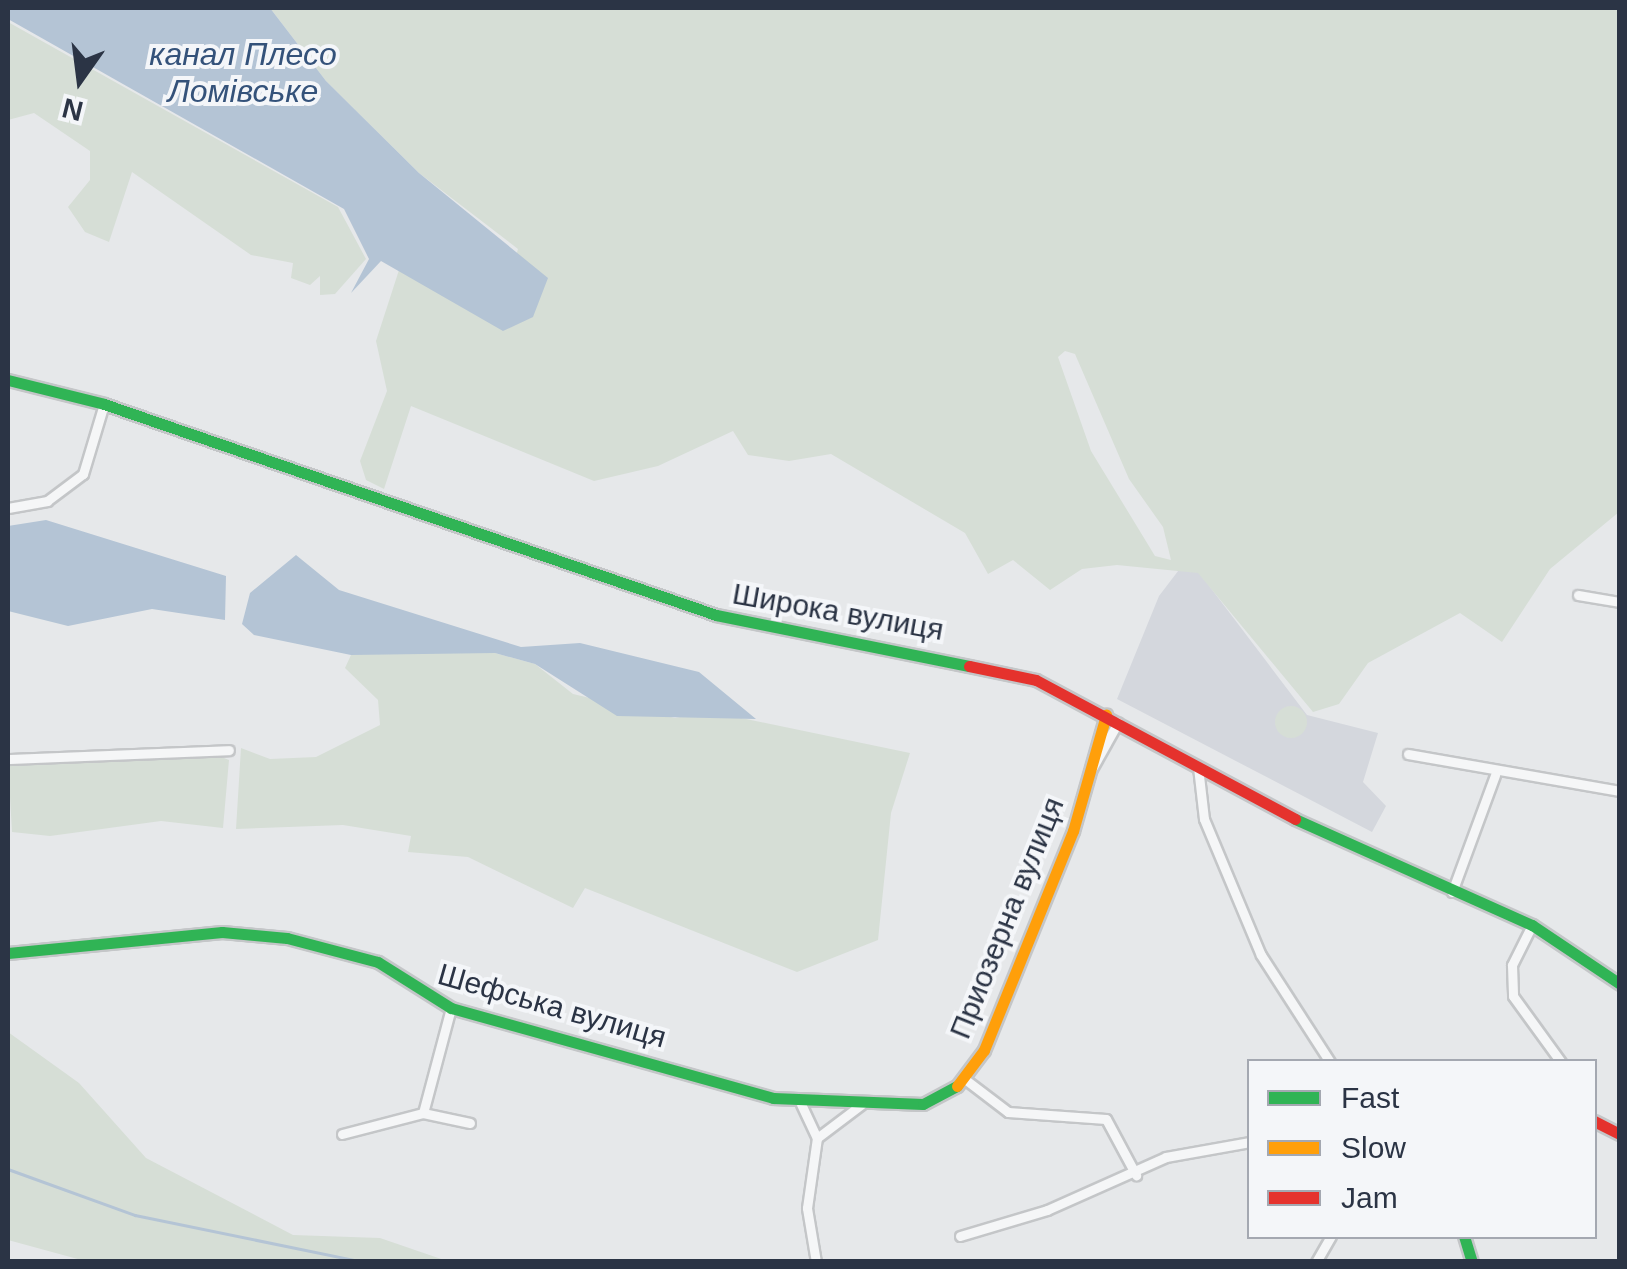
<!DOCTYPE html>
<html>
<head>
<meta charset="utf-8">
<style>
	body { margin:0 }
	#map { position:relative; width:1627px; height:1269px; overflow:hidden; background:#e6e8ea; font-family:Arial,sans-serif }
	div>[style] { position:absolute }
	.built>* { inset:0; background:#d4d7dd }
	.green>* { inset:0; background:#d6ded6 }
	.round { border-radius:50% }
	.water>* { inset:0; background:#b4c4d5 }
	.stream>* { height:2.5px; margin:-1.25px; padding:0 1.25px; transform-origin:1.25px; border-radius:1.25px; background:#b4c4d5 }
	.roads { filter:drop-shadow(2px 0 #c4c6c8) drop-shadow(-2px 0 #c4c6c8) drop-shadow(0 2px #c4c6c8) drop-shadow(0 -2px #c4c6c8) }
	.street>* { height:9px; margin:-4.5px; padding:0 4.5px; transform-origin:4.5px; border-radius:4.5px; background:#f5f6f7 }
	.fast>* { height:11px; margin:-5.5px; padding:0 5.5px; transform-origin:5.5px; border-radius:5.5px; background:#30b455 }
	.slow>* { height:11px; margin:-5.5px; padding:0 5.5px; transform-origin:5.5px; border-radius:5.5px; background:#ff9f0a }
	.jam>* { height:11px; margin:-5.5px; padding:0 5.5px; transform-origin:5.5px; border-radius:5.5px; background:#e5322d }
	span { translate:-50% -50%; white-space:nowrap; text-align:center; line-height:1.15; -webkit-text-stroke:8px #f4f6f9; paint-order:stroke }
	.street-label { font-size:30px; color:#2b3445 }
	.water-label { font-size:32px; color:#34527a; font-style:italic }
	.frame { position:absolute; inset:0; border:10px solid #2b3445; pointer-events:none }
	.legend { position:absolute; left:1247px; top:1059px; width:350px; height:180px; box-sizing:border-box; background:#f4f6f9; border:2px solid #a4a8b1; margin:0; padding:12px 18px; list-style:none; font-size:30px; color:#2b3445 }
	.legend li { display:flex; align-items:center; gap:20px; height:50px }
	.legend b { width:50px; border:2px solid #a4a8b1 }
	.north { position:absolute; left:30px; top:30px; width:100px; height:100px; -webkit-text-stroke:8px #f4f6f9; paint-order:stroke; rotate:194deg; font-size:28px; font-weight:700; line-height:40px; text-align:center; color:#2b3445 }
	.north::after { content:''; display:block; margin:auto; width:35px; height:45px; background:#2b3445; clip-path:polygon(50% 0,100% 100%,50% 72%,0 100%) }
</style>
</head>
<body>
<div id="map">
	<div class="built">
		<div style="clip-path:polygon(1188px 558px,1307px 715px,1378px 733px,1363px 782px,1386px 806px,1372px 832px,1117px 699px,1159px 596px)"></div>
	</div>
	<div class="green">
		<div style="clip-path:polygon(evenodd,270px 8px,1619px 8px,1619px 512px,1550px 569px,1502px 642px,1460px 613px,1368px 663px,1339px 704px,1313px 712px,1198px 573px,1117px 565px,1082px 569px,1050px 590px,1013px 560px,988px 574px,965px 533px,831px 454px,789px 461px,748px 455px,733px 431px,658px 466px,594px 481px,411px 406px,384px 489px,366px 480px,360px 461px,387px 391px,376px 341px,399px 270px,497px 321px,518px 249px,419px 173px,326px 81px,270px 8px,1065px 351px,1075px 354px,1129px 479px,1163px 527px,1171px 560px,1155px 556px,1091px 451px,1058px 357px,1065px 351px)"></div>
		<div style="clip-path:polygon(8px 22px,338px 207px,366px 259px,335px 294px,320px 295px,320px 276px,310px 285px,291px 278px,293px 263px,251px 255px,132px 172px,109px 242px,85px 232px,68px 207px,90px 180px,90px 151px,34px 113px,8px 120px)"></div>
		<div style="clip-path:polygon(414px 649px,495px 653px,535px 664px,573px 694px,675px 718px,708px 711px,910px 753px,891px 813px,878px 940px,797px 972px,585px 888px,573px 908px,468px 857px,408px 852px,411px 836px,343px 825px,236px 829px,241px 748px,270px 759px,316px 757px,380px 725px,378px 700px,345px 668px,351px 655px)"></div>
		<div class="round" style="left:1275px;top:706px;width:32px;height:32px"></div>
		<div style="clip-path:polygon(197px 747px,229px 760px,223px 828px,161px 821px,50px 836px,12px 832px,8px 763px)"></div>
		<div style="clip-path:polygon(8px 1032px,79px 1083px,146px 1158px,293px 1235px,380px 1238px,447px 1261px,85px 1261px,8px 1240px)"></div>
	</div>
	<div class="water">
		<div style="clip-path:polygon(8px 8px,270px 8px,326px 81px,419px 173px,548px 278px,533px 317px,503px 331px,381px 261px,351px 293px,369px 259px,344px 209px,8px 19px)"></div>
		<div style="clip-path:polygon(46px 520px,226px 576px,225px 620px,152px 609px,68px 626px,8px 611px,8px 526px)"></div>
		<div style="clip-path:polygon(296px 555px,339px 590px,521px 647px,580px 643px,699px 672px,756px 719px,617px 716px,535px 664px,495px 653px,351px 655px,254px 635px,242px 624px,250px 593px)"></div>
	</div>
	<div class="stream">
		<div style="left:8px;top:1169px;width:135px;rotate:19.9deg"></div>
		<div style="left:135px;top:1215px;width:234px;rotate:11.6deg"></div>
	</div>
	<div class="roads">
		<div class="street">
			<div style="left:8px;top:508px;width:40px;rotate:-10deg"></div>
			<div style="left:47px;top:501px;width:45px;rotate:-36.9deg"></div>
			<div style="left:83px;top:474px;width:73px;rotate:-73.3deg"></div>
			<div style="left:1578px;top:595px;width:43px;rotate:9.5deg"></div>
			<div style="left:1408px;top:754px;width:215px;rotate:9.9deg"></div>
			<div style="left:8px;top:759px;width:221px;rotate:-2.3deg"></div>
			<div style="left:1093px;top:767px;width:51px;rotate:-60.9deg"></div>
			<div style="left:1198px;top:767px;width:52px;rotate:83.4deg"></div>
			<div style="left:1204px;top:819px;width:147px;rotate:67.3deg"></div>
			<div style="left:1261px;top:955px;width:127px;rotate:57.2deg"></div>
			<div style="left:1452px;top:892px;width:125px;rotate:-69.8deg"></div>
			<div style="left:1532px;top:925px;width:45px;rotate:116.6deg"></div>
			<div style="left:1512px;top:965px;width:31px;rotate:88deg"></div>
			<div style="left:1513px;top:996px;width:82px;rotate:54deg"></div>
			<div style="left:966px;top:1080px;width:53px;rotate:37.3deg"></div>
			<div style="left:1008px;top:1112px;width:98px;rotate:4.1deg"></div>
			<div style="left:1106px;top:1119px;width:64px;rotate:61.8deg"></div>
			<div style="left:801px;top:1104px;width:38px;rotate:65deg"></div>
			<div style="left:423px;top:1113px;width:109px;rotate:-75.1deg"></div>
			<div style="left:342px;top:1134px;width:84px;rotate:-14.5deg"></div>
			<div style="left:423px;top:1113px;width:48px;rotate:12deg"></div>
			<div style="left:960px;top:1236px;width:91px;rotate:-16.6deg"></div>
			<div style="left:1047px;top:1210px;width:130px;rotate:-24deg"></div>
			<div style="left:1166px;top:1157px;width:85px;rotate:-10.1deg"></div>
			<div style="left:816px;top:1262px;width:55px;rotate:-99.5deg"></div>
			<div style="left:807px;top:1208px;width:71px;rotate:-81.9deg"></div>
			<div style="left:817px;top:1138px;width:56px;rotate:-37.1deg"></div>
			<div style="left:1316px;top:1262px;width:30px;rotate:-60deg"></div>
		</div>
		<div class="fast">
			<div style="left:8px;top:380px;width:99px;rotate:14deg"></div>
			<div style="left:104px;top:404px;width:647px;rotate:19.02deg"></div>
			<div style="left:716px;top:615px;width:258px;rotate:11.4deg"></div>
			<div style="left:1295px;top:819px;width:260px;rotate:24.1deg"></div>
			<div style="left:1532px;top:925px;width:106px;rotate:33.8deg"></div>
			<div style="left:8px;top:953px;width:215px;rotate:-5.6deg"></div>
			<div style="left:222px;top:932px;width:65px;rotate:5.3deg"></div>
			<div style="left:287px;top:938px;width:94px;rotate:14.8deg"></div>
			<div style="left:378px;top:962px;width:86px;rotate:32.2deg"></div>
			<div style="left:451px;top:1008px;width:334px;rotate:15.6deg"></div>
			<div style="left:773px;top:1098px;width:150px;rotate:2.3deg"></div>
			<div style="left:923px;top:1104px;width:38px;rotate:-28deg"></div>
			<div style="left:1464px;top:1236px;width:27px;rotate:73deg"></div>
		</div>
		<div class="slow">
			<div style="left:957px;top:1086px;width:45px;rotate:-53.1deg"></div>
			<div style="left:984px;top:1050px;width:236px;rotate:-67.9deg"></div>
			<div style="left:1073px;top:831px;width:121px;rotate:-74.1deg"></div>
		</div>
		<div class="jam">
			<div style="left:969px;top:666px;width:68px;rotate:11.8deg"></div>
			<div style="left:1036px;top:680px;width:294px;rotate:28.2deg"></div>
			<div style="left:1594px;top:1121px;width:29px;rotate:27deg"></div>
		</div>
	</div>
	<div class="street-label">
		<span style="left:838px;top:612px;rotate:10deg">Широка вулиця</span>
		<span style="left:1007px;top:918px;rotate:-68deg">Приозерна вулиця</span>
		<span style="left:552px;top:1006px;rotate:16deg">Шефська вулиця</span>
	</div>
	<div class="water-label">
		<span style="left:243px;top:73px">канал Плесо<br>Ломівське</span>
	</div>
	<div class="frame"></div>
	<ul class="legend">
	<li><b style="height:12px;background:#30b455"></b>Fast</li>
	<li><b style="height:12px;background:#ff9f0a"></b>Slow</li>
	<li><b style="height:12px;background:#e5322d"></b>Jam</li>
	</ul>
	<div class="north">N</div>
</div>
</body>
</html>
